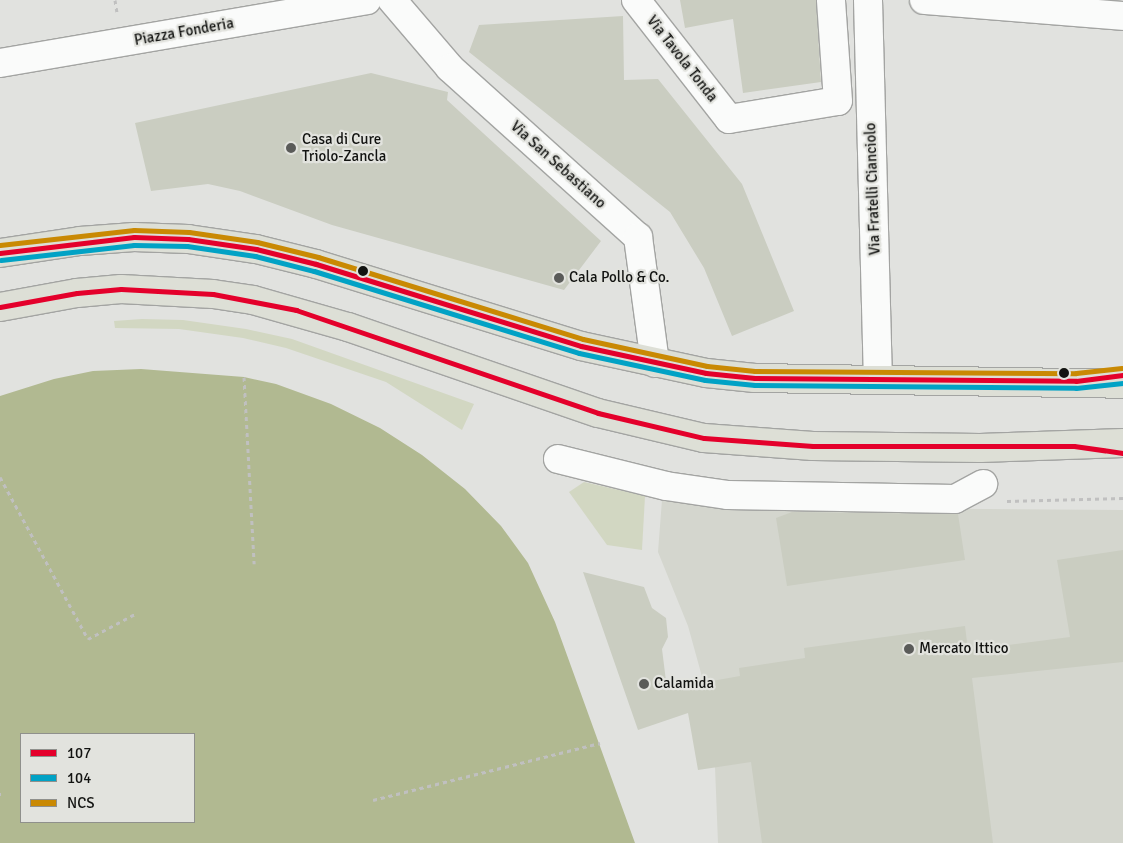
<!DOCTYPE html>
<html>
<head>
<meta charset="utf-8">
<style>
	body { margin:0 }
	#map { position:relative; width:1123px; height:843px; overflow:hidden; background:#e1e2df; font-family:Signika,sans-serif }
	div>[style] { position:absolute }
	.built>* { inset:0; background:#d4d6ce }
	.green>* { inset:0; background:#d2d7c2 }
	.water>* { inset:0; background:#b1b991 }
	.building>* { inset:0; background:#cacdc1 }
	.path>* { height:3px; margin-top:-1.5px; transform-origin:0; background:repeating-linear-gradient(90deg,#c0c0c0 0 4px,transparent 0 8px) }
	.roads { filter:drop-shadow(1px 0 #a3a4a2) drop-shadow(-1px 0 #a3a4a2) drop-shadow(0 1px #a3a4a2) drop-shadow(0 -1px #a3a4a2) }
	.minor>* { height:28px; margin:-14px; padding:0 14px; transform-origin:14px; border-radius:14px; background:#fafbfa }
	.major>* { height:28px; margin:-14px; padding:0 14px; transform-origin:14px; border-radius:14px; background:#dddfd6 }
	.bus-1>* { height:5px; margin:-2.5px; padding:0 2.5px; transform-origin:2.5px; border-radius:2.5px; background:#e4002b }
	.bus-2>* { height:5px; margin:-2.5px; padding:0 2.5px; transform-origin:2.5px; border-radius:2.5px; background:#01a2c5 }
	.bus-3>* { height:5px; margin:-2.5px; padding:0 2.5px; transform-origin:2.5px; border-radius:2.5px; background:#c98903 }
	.dots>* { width:14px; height:14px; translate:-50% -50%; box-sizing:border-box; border:2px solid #e2e3de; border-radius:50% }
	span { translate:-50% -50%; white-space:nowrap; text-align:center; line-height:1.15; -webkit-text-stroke:4.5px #e2e3de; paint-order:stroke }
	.street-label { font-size:15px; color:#121311 }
	.poi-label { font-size:15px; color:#121311 }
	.left { translate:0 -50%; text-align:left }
	.legend { position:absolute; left:20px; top:733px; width:175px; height:90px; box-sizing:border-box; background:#e2e3de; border:1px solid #8f908c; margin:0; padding:6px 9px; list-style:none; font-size:15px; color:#121311 }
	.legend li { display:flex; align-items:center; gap:10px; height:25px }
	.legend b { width:25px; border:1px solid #8f908c }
</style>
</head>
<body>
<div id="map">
	<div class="built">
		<div style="clip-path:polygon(662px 500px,724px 507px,1123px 510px,1123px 843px,718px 843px,715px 767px,701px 673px,688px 626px,658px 552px)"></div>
	</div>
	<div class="green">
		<div style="clip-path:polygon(142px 319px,183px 320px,246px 329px,292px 339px,474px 404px,462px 430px,386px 382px,286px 348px,243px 338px,179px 329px,115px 328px,114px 321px)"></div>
		<div style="clip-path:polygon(584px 482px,645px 496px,642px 550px,607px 545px,569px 492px)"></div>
	</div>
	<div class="water">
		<div style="clip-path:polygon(evenodd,141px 369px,244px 377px,276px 384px,331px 404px,380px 428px,422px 455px,465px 489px,501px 526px,528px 563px,555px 622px,635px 843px,0 843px,0 396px,54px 379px,93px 371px,141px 369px,21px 734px,194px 734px,194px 822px,21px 822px,21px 734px)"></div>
	</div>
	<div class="building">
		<div style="clip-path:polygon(680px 0,816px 0,821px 82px,743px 93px,733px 19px,685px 28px)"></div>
		<div style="clip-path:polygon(623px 16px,624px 80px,658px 79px,742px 184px,794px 311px,732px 336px,704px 268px,670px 212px,469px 52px,479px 25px)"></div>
		<div style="clip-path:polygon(371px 73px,448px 92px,447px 100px,601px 241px,564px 290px,332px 225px,240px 191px,208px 184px,151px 191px,135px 123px)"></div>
		<div style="clip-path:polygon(792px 512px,958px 514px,965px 560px,787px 586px,776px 518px)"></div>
		<div style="clip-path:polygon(1123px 550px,1123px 662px,972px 678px,993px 843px,762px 843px,751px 762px,698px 770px,688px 713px,638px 730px,583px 572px,644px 587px,652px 608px,666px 618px,668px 637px,662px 649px,667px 689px,740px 676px,739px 668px,805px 658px,804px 648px,965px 626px,968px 650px,1070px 637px,1057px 560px)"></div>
	</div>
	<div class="path">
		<div style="left:115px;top:0;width:12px;rotate:81deg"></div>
		<div style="left:244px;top:377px;width:187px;rotate:86.9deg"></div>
		<div style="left:0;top:477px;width:184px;rotate:61.5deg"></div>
		<div style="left:88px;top:639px;width:55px;rotate:-28deg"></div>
		<div style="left:1007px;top:501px;width:116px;rotate:-1.5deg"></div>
		<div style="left:0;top:794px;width:1px"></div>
		<div style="left:373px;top:800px;width:234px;rotate:-14.1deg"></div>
	</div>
	<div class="roads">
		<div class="minor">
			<div style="left:392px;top:0;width:89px;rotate:49.5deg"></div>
			<div style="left:450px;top:68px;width:253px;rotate:42deg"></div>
			<div style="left:638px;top:237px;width:127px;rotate:82.3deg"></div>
			<div style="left:636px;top:0;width:151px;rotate:52deg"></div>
			<div style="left:729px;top:119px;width:110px;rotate:-9.4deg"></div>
			<div style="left:838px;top:101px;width:101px;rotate:-94deg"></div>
			<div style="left:868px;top:0;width:379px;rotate:88.5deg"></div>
			<div style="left:924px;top:0;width:200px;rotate:4.6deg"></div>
			<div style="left:0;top:63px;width:372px;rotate:-9.7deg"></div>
			<div style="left:558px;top:459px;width:111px;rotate:14deg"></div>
			<div style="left:666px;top:486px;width:63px;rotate:8.3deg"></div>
			<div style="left:728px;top:495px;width:227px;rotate:1deg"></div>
			<div style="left:955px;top:499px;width:32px;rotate:-28deg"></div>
		</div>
		<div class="major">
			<div style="left:0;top:253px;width:81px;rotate:-8.5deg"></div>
			<div style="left:80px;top:241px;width:54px;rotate:-4.2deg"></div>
			<div style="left:134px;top:237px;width:54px;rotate:2.1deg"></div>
			<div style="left:188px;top:239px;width:69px;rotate:8.4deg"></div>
			<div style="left:256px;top:249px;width:62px;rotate:14deg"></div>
			<div style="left:316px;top:264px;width:277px;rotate:17.2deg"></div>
			<div style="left:581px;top:346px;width:128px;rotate:12.2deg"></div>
			<div style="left:706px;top:373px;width:49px;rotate:5.8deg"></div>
			<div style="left:755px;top:378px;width:368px;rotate:0.9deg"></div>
			<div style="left:0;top:307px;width:78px;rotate:-10.3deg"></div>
			<div style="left:77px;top:293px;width:44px;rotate:-5.2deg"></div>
			<div style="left:121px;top:289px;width:92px;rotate:3.1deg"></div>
			<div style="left:213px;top:294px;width:40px;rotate:8.5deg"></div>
			<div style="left:253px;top:300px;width:99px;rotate:15.9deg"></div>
			<div style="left:348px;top:327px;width:264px;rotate:19deg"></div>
			<div style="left:598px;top:413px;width:109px;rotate:13.3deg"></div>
			<div style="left:704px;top:438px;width:109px;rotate:4.2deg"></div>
			<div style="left:813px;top:446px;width:167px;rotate:0.7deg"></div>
			<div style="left:980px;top:448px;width:143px;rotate:-2deg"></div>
		</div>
	</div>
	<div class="bus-1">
		<div style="left:0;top:253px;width:135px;rotate:-6.8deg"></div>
		<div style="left:134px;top:237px;width:54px;rotate:2.1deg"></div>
		<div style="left:188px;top:239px;width:69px;rotate:8.4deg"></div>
		<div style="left:256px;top:249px;width:62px;rotate:14deg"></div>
		<div style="left:316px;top:264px;width:277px;rotate:17.2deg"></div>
		<div style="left:581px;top:346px;width:128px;rotate:12.2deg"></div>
		<div style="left:706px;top:373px;width:49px;rotate:5.8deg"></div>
		<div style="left:755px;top:378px;width:321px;rotate:0.5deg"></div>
		<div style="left:1076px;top:381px;width:47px;rotate:-7.3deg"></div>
		<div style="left:0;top:307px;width:78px;rotate:-10.3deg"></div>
		<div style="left:77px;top:293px;width:44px;rotate:-5.2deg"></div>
		<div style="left:121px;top:289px;width:92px;rotate:3.1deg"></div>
		<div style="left:213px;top:294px;width:85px;rotate:10.9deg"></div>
		<div style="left:296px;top:310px;width:319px;rotate:18.8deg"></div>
		<div style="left:598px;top:413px;width:109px;rotate:13.3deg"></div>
		<div style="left:704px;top:438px;width:109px;rotate:4.2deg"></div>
		<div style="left:813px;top:446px;width:261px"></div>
		<div style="left:1074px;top:446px;width:49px;rotate:8.1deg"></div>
	</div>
	<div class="bus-2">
		<div style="left:1px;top:260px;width:134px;rotate:-6.4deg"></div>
		<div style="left:134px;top:245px;width:53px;rotate:1.1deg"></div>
		<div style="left:187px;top:246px;width:69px;rotate:8.4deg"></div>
		<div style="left:255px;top:256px;width:61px;rotate:14.3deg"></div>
		<div style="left:314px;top:271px;width:277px;rotate:17.2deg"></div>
		<div style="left:579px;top:353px;width:129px;rotate:12.1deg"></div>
		<div style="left:705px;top:380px;width:50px;rotate:5.7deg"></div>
		<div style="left:755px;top:385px;width:321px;rotate:0.5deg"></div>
		<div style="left:1076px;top:388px;width:47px;rotate:-6.1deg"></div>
	</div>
	<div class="bus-3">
		<div style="left:0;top:245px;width:135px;rotate:-6.4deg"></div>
		<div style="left:134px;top:230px;width:55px;rotate:2.1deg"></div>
		<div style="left:189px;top:232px;width:69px;rotate:8.4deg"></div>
		<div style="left:257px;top:242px;width:63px;rotate:13.8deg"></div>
		<div style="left:318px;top:257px;width:277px;rotate:17.2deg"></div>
		<div style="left:583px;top:339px;width:127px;rotate:12.3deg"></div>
		<div style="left:707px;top:366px;width:48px;rotate:5.9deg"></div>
		<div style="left:755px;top:371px;width:321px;rotate:0.4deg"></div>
		<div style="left:1076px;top:373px;width:46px;rotate:-6.2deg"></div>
	</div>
	<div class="dots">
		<div style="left:291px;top:148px;background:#5a5b59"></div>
		<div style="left:363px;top:271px;background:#121311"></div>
		<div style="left:559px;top:278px;background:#5a5b59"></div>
		<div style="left:1064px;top:373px;background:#121311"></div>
		<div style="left:909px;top:649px;background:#5a5b59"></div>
		<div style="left:644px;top:684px;background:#5a5b59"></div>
	</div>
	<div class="street-label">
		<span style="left:184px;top:32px;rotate:-10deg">Piazza Fonderia</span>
		<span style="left:682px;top:59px;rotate:52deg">Via Tavola Tonda</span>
		<span style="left:558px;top:165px;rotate:42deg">Via San Sebastiano</span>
		<span style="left:873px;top:189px;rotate:-92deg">Via Fratelli Cianciolo</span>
	</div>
	<div class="poi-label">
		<span class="left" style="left:302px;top:148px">Casa di Cure<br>Triolo-Zancla</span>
		<span class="left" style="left:569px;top:278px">Cala Pollo &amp; Co.</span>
		<span class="left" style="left:919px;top:649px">Mercato Ittico</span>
		<span class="left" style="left:654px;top:684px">Calamida</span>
	</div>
	<ul class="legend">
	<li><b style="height:6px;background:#e4002b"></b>107</li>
	<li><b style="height:6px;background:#01a2c5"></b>104</li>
	<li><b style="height:6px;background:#c98903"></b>NCS</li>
	</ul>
</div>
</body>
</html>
